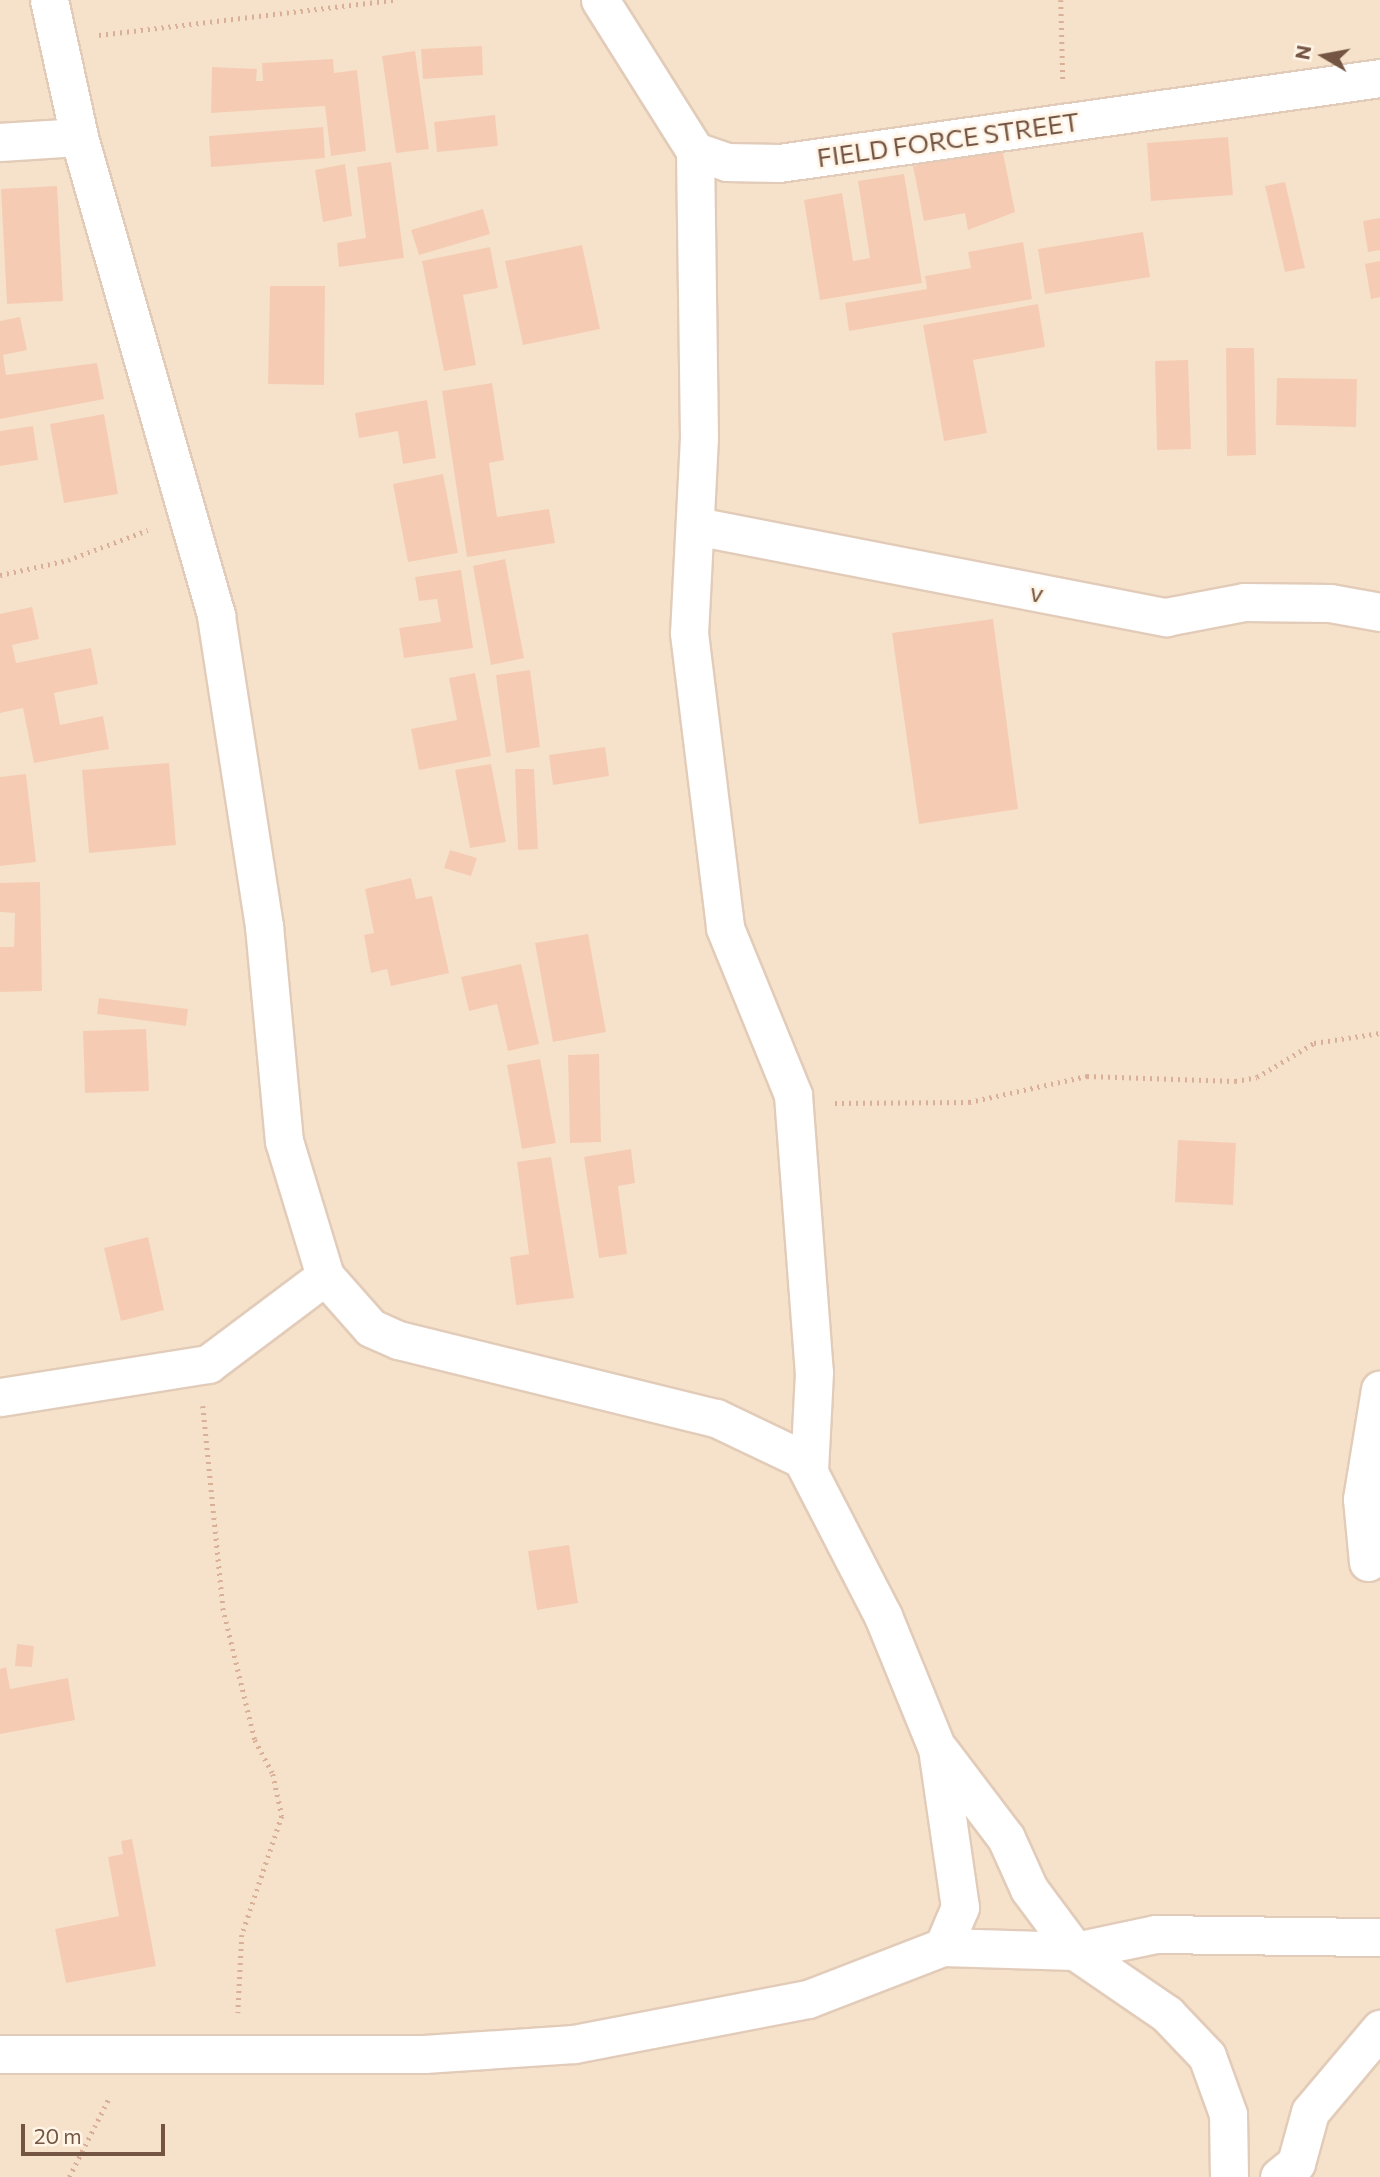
<!DOCTYPE html>
<html>
<head>
<meta charset="utf-8">
<style>
	body { margin:0 }
	#map { position:relative; width:1380px; height:2177px; overflow:hidden; background:#fef0dd; font-family:Commissioner,sans-serif }
	div>[style] { position:absolute }
	.residential>* { inset:0; background:#f6e2cb }
	.building>* { inset:0; background:#f5ccb3 }
	.path>* { height:4.5px; margin-top:-2.25px; transform-origin:0; background:repeating-linear-gradient(90deg,#d9af97 0 2px,transparent 0 7px) }
	.roads { filter:drop-shadow(2px 0 #e2ccb9) drop-shadow(-2px 0 #e2ccb9) drop-shadow(0 2px #e2ccb9) drop-shadow(0 -2px #e2ccb9) }
	.street>* { height:37px; margin:-18.5px; padding:0 18.5px; transform-origin:18.5px; border-radius:18.5px; background:#fff }
	span { translate:-50% -50%; white-space:nowrap; text-align:center; line-height:1.15; -webkit-text-stroke:5px #fff4e5; paint-order:stroke }
	.street-label { font-size:26px; color:#745544 }
	.north { position:absolute; left:1289px; top:21px; width:70px; height:70px; -webkit-text-stroke:5px #fff4e5; paint-order:stroke; rotate:280deg; font-size:19px; font-weight:700; line-height:28px; text-align:center; color:#745544 }
	.north::after { content:''; display:block; margin:auto; width:24px; height:32px; background:#745544; clip-path:polygon(50% 0,100% 100%,50% 72%,0 100%) }
	.scale { position:absolute; left:21px; top:2124px; width:144px; height:32px; box-sizing:border-box; border:4px solid #745544; border-top:0; padding-left:9px; font-size:21px; line-height:24px; white-space:nowrap; color:#745544; -webkit-text-stroke:5px #fff4e5; paint-order:stroke }
</style>
</head>
<body>
<div id="map">
	<div class="residential">
		<div style="clip-path:polygon(0 0,1380px 0,1380px 2177px,0 2177px)"></div>
	</div>
	<div class="building">
		<div style="clip-path:polygon(482px 46px,483px 75px,423px 79px,421px 49px)"></div>
		<div style="clip-path:polygon(415px 51px,429px 149px,396px 153px,382px 56px)"></div>
		<div style="clip-path:polygon(333px 59px,334px 73px,357px 70px,366px 151px,331px 156px,325px 106px,211px 113px,212px 67px,257px 69px,256px 81px,263px 81px,262px 63px)"></div>
		<div style="clip-path:polygon(495px 115px,498px 146px,437px 152px,434px 122px)"></div>
		<div style="clip-path:polygon(323px 127px,325px 158px,211px 167px,209px 136px)"></div>
		<div style="clip-path:polygon(1228px 137px,1233px 195px,1151px 201px,1147px 143px)"></div>
		<div style="clip-path:polygon(1002px 148px,1015px 212px,968px 230px,965px 213px,924px 221px,913px 166px)"></div>
		<div style="clip-path:polygon(391px 162px,404px 258px,339px 267px,337px 243px,366px 238px,357px 167px)"></div>
		<div style="clip-path:polygon(345px 164px,352px 216px,323px 222px,315px 170px)"></div>
		<div style="clip-path:polygon(904px 174px,922px 283px,820px 300px,804px 200px,842px 193px,853px 261px,870px 258px,858px 181px)"></div>
		<div style="clip-path:polygon(1285px 182px,1305px 268px,1285px 272px,1265px 186px)"></div>
		<div style="clip-path:polygon(57px 186px,63px 301px,7px 304px,1px 189px)"></div>
		<div style="clip-path:polygon(483px 209px,490px 234px,419px 255px,411px 230px)"></div>
		<div style="clip-path:polygon(1380px 218px,1380px 250px,1368px 252px,1363px 221px)"></div>
		<div style="clip-path:polygon(1143px 232px,1150px 277px,1045px 294px,1038px 249px)"></div>
		<div style="clip-path:polygon(1023px 242px,1032px 299px,849px 331px,845px 303px,927px 289px,925px 276px,971px 268px,968px 252px)"></div>
		<div style="clip-path:polygon(582px 245px,600px 329px,523px 345px,505px 261px)"></div>
		<div style="clip-path:polygon(490px 247px,498px 288px,463px 295px,476px 365px,444px 371px,422px 261px)"></div>
		<div style="clip-path:polygon(1380px 261px,1380px 297px,1371px 299px,1365px 264px)"></div>
		<div style="clip-path:polygon(270px 286px,325px 286px,324px 385px,268px 384px)"></div>
		<div style="clip-path:polygon(1038px 304px,1045px 347px,973px 360px,987px 433px,944px 441px,923px 325px)"></div>
		<div style="clip-path:polygon(20px 317px,27px 350px,3px 355px,6px 375px,97px 363px,104px 399px,0 419px,0 321px)"></div>
		<div style="clip-path:polygon(1226px 348px,1254px 348px,1256px 455px,1227px 456px)"></div>
		<div style="clip-path:polygon(1188px 360px,1191px 449px,1157px 450px,1155px 361px)"></div>
		<div style="clip-path:polygon(1277px 378px,1357px 379px,1356px 427px,1276px 425px)"></div>
		<div style="clip-path:polygon(492px 383px,504px 460px,489px 463px,497px 517px,549px 509px,555px 543px,467px 557px,442px 391px)"></div>
		<div style="clip-path:polygon(427px 400px,436px 458px,403px 464px,398px 431px,359px 438px,355px 413px)"></div>
		<div style="clip-path:polygon(104px 414px,118px 494px,64px 503px,50px 424px)"></div>
		<div style="clip-path:polygon(33px 426px,38px 460px,0 466px,0 431px)"></div>
		<div style="clip-path:polygon(443px 474px,458px 553px,408px 562px,393px 484px)"></div>
		<div style="clip-path:polygon(505px 559px,524px 658px,491px 665px,473px 566px)"></div>
		<div style="clip-path:polygon(461px 570px,473px 648px,404px 658px,399px 628px,441px 622px,437px 599px,419px 601px,415px 577px)"></div>
		<div style="clip-path:polygon(32px 607px,39px 639px,12px 645px,16px 663px,91px 648px,98px 684px,54px 693px,60px 725px,103px 716px,109px 749px,34px 763px,23px 708px,0 713px,0 614px)"></div>
		<div style="clip-path:polygon(993px 619px,1018px 809px,919px 824px,892px 633px)"></div>
		<div style="clip-path:polygon(530px 670px,540px 747px,506px 753px,496px 675px)"></div>
		<div style="clip-path:polygon(475px 673px,491px 756px,419px 770px,411px 729px,457px 720px,449px 678px)"></div>
		<div style="clip-path:polygon(605px 747px,609px 776px,553px 785px,549px 755px)"></div>
		<div style="clip-path:polygon(169px 763px,176px 845px,89px 853px,82px 770px)"></div>
		<div style="clip-path:polygon(491px 764px,506px 842px,470px 848px,455px 770px)"></div>
		<div style="clip-path:polygon(515px 769px,534px 769px,538px 849px,518px 850px)"></div>
		<div style="clip-path:polygon(26px 774px,36px 862px,0 866px,0 777px)"></div>
		<div style="clip-path:polygon(450px 850px,477px 858px,471px 876px,444px 868px)"></div>
		<div style="clip-path:polygon(411px 878px,416px 899px,432px 896px,449px 973px,391px 986px,387px 969px,371px 973px,364px 935px,374px 933px,365px 889px)"></div>
		<div style="clip-path:polygon(40px 882px,42px 991px,0 992px,0 947px,14px 947px,15px 913px,0 912px,0 883px)"></div>
		<div style="clip-path:polygon(588px 934px,606px 1032px,553px 1042px,535px 943px)"></div>
		<div style="clip-path:polygon(521px 964px,539px 1044px,508px 1051px,497px 1004px,469px 1011px,461px 977px)"></div>
		<div style="clip-path:polygon(99px 998px,188px 1009px,186px 1026px,97px 1014px)"></div>
		<div style="clip-path:polygon(146px 1029px,149px 1091px,85px 1093px,83px 1031px)"></div>
		<div style="clip-path:polygon(599px 1054px,601px 1142px,570px 1143px,568px 1055px)"></div>
		<div style="clip-path:polygon(540px 1059px,556px 1143px,522px 1149px,507px 1065px)"></div>
		<div style="clip-path:polygon(1178px 1140px,1236px 1143px,1233px 1205px,1175px 1202px)"></div>
		<div style="clip-path:polygon(631px 1149px,635px 1183px,618px 1186px,627px 1254px,599px 1258px,584px 1157px)"></div>
		<div style="clip-path:polygon(551px 1157px,574px 1298px,516px 1305px,510px 1257px,529px 1254px,517px 1162px)"></div>
		<div style="clip-path:polygon(148px 1237px,164px 1310px,121px 1321px,104px 1248px)"></div>
		<div style="clip-path:polygon(569px 1545px,578px 1603px,537px 1610px,528px 1551px)"></div>
		<div style="clip-path:polygon(17px 1644px,34px 1646px,32px 1667px,15px 1666px)"></div>
		<div style="clip-path:polygon(6px 1667px,10px 1689px,68px 1678px,75px 1720px,0 1734px,0 1669px)"></div>
		<div style="clip-path:polygon(132px 1839px,156px 1966px,66px 1983px,55px 1929px,119px 1916px,108px 1857px,123px 1854px,121px 1841px)"></div>
	</div>
	<div class="path">
		<div style="left:1061px;top:0;width:80px;rotate:88.6deg"></div>
		<div style="left:99px;top:35px;width:296px;rotate:-6.8deg"></div>
		<div style="left:0;top:575px;width:70px;rotate:-12.4deg"></div>
		<div style="left:68px;top:560px;width:85px;rotate:-20.6deg"></div>
		<div style="left:835px;top:1103px;width:134px;rotate:-0.4deg"></div>
		<div style="left:969px;top:1102px;width:121px;rotate:-12.4deg"></div>
		<div style="left:1087px;top:1076px;width:148px;rotate:1.9deg"></div>
		<div style="left:1235px;top:1081px;width:22px;rotate:-10deg"></div>
		<div style="left:1257px;top:1077px;width:66px;rotate:-30.8deg"></div>
		<div style="left:1314px;top:1043px;width:67px;rotate:-8.6deg"></div>
		<div style="left:203px;top:1406px;width:203px;rotate:84.3deg"></div>
		<div style="left:223px;top:1608px;width:136px;rotate:76.4deg"></div>
		<div style="left:255px;top:1740px;width:38px;rotate:62deg"></div>
		<div style="left:273px;top:1774px;width:43px;rotate:77.9deg"></div>
		<div style="left:282px;top:1816px;width:126px;rotate:108.6deg"></div>
		<div style="left:242px;top:1935px;width:78px;rotate:92.9deg"></div>
		<div style="left:69px;top:2177px;width:89px;rotate:-63.1deg"></div>
	</div>
	<div class="roads">
		<div class="street">
			<div style="left:49px;top:0;width:140px;rotate:77.6deg"></div>
			<div style="left:79px;top:137px;width:498px;rotate:74deg"></div>
			<div style="left:216px;top:616px;width:314px;rotate:81.2deg"></div>
			<div style="left:264px;top:926px;width:216px;rotate:84.7deg"></div>
			<div style="left:284px;top:1141px;width:141px;rotate:73.1deg"></div>
			<div style="left:325px;top:1276px;width:69px;rotate:48.5deg"></div>
			<div style="left:371px;top:1328px;width:30px;rotate:24deg"></div>
			<div style="left:398px;top:1340px;width:327px;rotate:13.8deg"></div>
			<div style="left:716px;top:1418px;width:95px;rotate:25.5deg"></div>
			<div style="left:802px;top:1459px;width:177px;rotate:62.7deg"></div>
			<div style="left:883px;top:1616px;width:143px;rotate:67.8deg"></div>
			<div style="left:937px;top:1748px;width:161px;rotate:81.8deg"></div>
			<div style="left:960px;top:1907px;width:43px;rotate:113deg"></div>
			<div style="left:600px;top:0;width:178px;rotate:57.8deg"></div>
			<div style="left:695px;top:151px;width:34px;rotate:19deg"></div>
			<div style="left:727px;top:162px;width:52px;rotate:1.1deg"></div>
			<div style="left:779px;top:163px;width:607px;rotate:-8.05deg"></div>
			<div style="left:0;top:142px;width:79px;rotate:-3.6deg"></div>
			<div style="left:695px;top:151px;width:286px;rotate:89.2deg"></div>
			<div style="left:699px;top:437px;width:196px;rotate:92.9deg"></div>
			<div style="left:689px;top:633px;width:297px;rotate:83deg"></div>
			<div style="left:725px;top:928px;width:180px;rotate:67.8deg"></div>
			<div style="left:793px;top:1095px;width:278px;rotate:85.7deg"></div>
			<div style="left:814px;top:1372px;width:99px;rotate:92.9deg"></div>
			<div style="left:696px;top:526px;width:479px;rotate:11deg"></div>
			<div style="left:1166px;top:617px;width:79px;rotate:-10.9deg"></div>
			<div style="left:1244px;top:602px;width:86px;rotate:0.7deg"></div>
			<div style="left:1330px;top:603px;width:51px;rotate:10.2deg"></div>
			<div style="left:0;top:1397px;width:211px;rotate:-9deg"></div>
			<div style="left:208px;top:1364px;width:146px;rotate:-36.9deg"></div>
			<div style="left:1368px;top:1562px;width:63px;rotate:-95.4deg"></div>
			<div style="left:1362px;top:1499px;width:111px;rotate:-80.7deg"></div>
			<div style="left:940px;top:1751px;width:109px;rotate:52.8deg"></div>
			<div style="left:1006px;top:1838px;width:56px;rotate:65.7deg"></div>
			<div style="left:1029px;top:1889px;width:77px;rotate:53.4deg"></div>
			<div style="left:1075px;top:1951px;width:112px;rotate:34.4deg"></div>
			<div style="left:1167px;top:2014px;width:58px;rotate:46.4deg"></div>
			<div style="left:1207px;top:2056px;width:62px;rotate:70.1deg"></div>
			<div style="left:1228px;top:2114px;width:63px;rotate:89.1deg"></div>
			<div style="left:0;top:2054px;width:424px"></div>
			<div style="left:424px;top:2054px;width:150px;rotate:-3.8deg"></div>
			<div style="left:574px;top:2044px;width:238px;rotate:-10.9deg"></div>
			<div style="left:808px;top:1999px;width:145px;rotate:-21.1deg"></div>
			<div style="left:943px;top:1947px;width:132px;rotate:1.7deg"></div>
			<div style="left:1075px;top:1951px;width:83px;rotate:-11.9deg"></div>
			<div style="left:1156px;top:1934px;width:224px;rotate:0.8deg"></div>
			<div style="left:1279px;top:2177px;width:22px;rotate:-39deg"></div>
			<div style="left:1296px;top:2163px;width:53px;rotate:-74.6deg"></div>
			<div style="left:1310px;top:2112px;width:109px;rotate:-49.9deg"></div>
		</div>
	</div>
	<div class="street-label">
		<span style="left:948px;top:139px;rotate:-8deg">FIELD FORCE STREET</span>
		<span style="left:1037px;top:592px;rotate:11deg">v</span>
	</div>
	<div class="north">N</div>
	<div class="scale">20 m</div>
</div>
</body>
</html>
